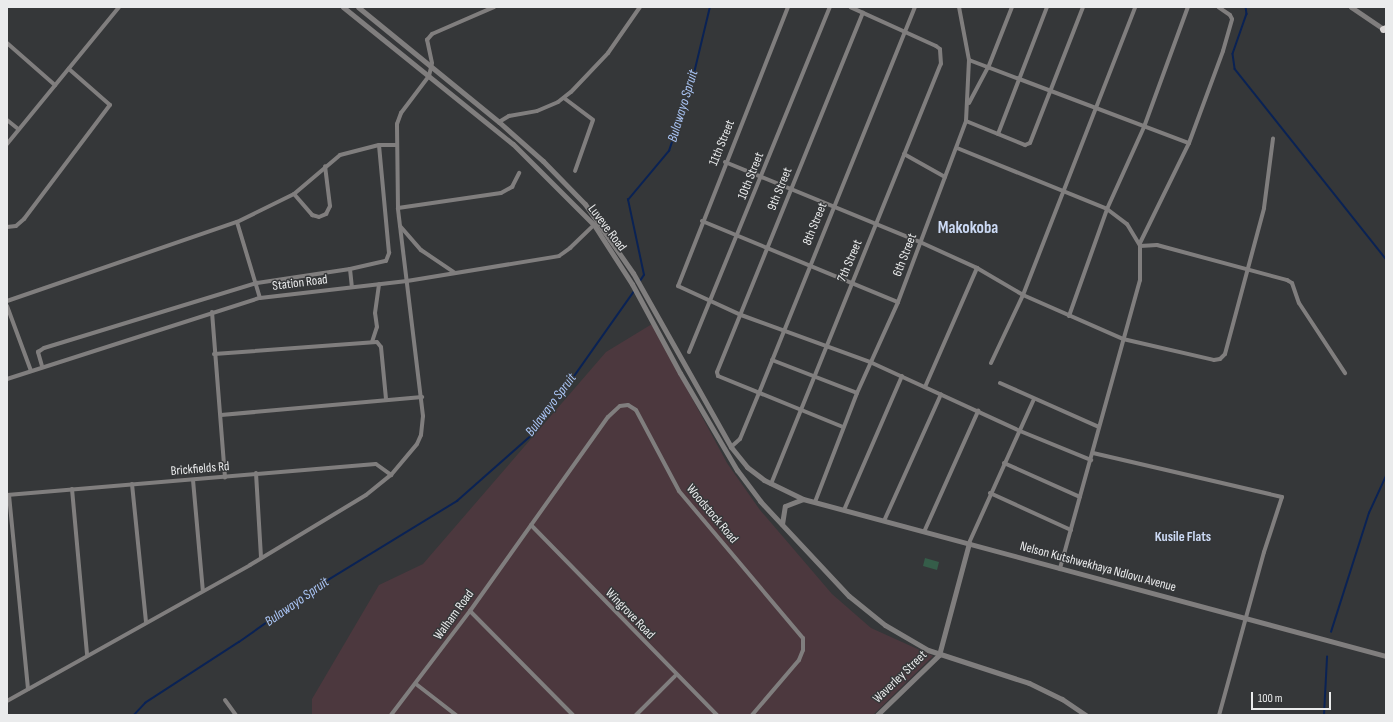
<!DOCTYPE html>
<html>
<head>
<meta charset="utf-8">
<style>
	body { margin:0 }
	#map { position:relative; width:1393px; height:722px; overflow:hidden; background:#353739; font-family:"Sofia Sans Condensed",sans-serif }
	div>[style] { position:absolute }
	.industrial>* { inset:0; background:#4c383e }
	.green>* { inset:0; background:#355d49 }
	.stream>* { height:1.5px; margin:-0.75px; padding:0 0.75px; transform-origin:0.75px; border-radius:0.75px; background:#0a2254 }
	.minor>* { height:4px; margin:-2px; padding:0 2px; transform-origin:2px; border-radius:2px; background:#807e7e }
	.tertiary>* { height:5px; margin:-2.5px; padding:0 2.5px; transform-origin:2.5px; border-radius:2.5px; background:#807e7e }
	.trunk>* { height:7px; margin:-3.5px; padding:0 3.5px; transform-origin:3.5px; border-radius:3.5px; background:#d6d3d3 }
	span { translate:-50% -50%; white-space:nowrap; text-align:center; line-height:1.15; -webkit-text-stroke:3px #353739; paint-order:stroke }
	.street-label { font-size:13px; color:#eaebec }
	.water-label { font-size:14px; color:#abc6f7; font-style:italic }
	.neighbourhood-label { font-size:14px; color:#ccdaf5; font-weight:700 }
	.district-label { font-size:17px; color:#ccdaf5; font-weight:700 }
	.frame { position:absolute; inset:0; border:8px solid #eaebec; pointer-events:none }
	.scale { position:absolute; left:1251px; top:692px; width:80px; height:18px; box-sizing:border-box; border:2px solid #eaebec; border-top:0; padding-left:5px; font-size:12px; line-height:14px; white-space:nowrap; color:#eaebec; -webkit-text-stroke:3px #353739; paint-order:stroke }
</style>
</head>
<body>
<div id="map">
	<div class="industrial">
		<div style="clip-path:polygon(652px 324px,727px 463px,760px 510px,832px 594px,871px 628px,933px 656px,873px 715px,312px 715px,312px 699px,379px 585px,423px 564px,606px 352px)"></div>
	</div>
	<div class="green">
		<div style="clip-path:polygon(925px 558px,939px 562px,937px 570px,923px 566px)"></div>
	</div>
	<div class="stream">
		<div style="left:1246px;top:7px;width:7px;rotate:82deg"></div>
		<div style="left:1247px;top:14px;width:42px;rotate:109.3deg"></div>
		<div style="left:1233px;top:54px;width:15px;rotate:82deg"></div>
		<div style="left:1235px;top:69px;width:243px;rotate:51.5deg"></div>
		<div style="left:640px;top:281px;width:7px;rotate:-56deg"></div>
		<div style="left:644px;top:275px;width:77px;rotate:-102deg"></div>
		<div style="left:628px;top:200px;width:64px;rotate:-50.1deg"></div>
		<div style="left:669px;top:151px;width:69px;rotate:-71.3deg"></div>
		<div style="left:691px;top:86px;width:81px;rotate:-76.5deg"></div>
		<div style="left:1331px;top:632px;width:125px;rotate:-72.3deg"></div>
		<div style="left:1369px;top:513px;width:41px;rotate:-65.3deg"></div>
		<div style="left:134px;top:715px;width:16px;rotate:-47deg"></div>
		<div style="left:145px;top:703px;width:112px;rotate:-33deg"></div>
		<div style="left:239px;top:642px;width:99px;rotate:-35.1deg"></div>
		<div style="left:320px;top:585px;width:161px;rotate:-31.5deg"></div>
		<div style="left:457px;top:501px;width:103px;rotate:-41.4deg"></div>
		<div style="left:534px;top:433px;width:174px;rotate:-54.8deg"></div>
		<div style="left:1324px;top:715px;width:58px;rotate:-87deg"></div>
	</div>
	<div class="minor">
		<div style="left:788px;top:7px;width:300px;rotate:111.5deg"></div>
		<div style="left:678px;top:286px;width:69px;rotate:24.7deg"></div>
		<div style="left:741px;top:315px;width:137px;rotate:20deg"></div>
		<div style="left:870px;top:362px;width:165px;rotate:24.7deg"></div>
		<div style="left:1020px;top:431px;width:77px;rotate:22.2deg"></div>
		<div style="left:7px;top:43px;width:64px;rotate:41.2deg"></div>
		<div style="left:969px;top:60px;width:235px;rotate:20.7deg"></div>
		<div style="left:564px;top:98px;width:36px;rotate:37deg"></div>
		<div style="left:593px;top:120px;width:54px;rotate:109.4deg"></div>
		<div style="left:969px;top:103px;width:40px;rotate:-62deg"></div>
		<div style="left:988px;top:68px;width:66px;rotate:-68.5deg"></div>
		<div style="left:7px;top:120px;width:14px;rotate:39deg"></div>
		<div style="left:966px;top:121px;width:64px;rotate:22.1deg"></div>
		<div style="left:1025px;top:145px;width:5px;rotate:-22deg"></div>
		<div style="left:1030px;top:143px;width:146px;rotate:-68.7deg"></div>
		<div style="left:499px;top:122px;width:12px;rotate:-31deg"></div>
		<div style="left:509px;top:116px;width:28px;rotate:-10deg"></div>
		<div style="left:537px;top:111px;width:23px;rotate:-23deg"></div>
		<div style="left:558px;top:102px;width:16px;rotate:-38deg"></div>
		<div style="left:571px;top:92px;width:54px;rotate:-46.5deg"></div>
		<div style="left:608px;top:53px;width:56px;rotate:-55.2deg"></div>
		<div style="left:998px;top:134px;width:136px;rotate:-68.9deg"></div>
		<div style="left:7px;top:144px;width:177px;rotate:-50.7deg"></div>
		<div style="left:957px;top:148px;width:162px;rotate:22.1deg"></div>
		<div style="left:1107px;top:209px;width:25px;rotate:37deg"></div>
		<div style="left:1127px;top:224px;width:26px;rotate:59deg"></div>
		<div style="left:1140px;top:246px;width:34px;rotate:90deg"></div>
		<div style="left:1140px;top:280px;width:300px;rotate:105.5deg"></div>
		<div style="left:904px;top:154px;width:47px;rotate:29.3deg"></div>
		<div style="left:725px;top:162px;width:211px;rotate:22.3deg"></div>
		<div style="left:920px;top:242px;width:63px;rotate:24.5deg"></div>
		<div style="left:977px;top:268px;width:53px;rotate:30.4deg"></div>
		<div style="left:1023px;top:295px;width:109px;rotate:23.7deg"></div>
		<div style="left:1123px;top:339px;width:93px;rotate:13deg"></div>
		<div style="left:1214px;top:360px;width:6px;rotate:-9deg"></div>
		<div style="left:1220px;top:359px;width:7px;rotate:-45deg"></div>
		<div style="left:1225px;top:354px;width:151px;rotate:-75deg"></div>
		<div style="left:1264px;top:208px;width:70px;rotate:-82.6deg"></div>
		<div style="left:294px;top:194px;width:28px;rotate:49deg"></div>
		<div style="left:312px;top:215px;width:7px;rotate:16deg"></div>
		<div style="left:319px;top:217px;width:8px;rotate:-23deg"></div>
		<div style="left:326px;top:214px;width:9px;rotate:-63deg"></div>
		<div style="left:330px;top:206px;width:40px;rotate:-97.1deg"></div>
		<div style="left:398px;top:208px;width:104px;rotate:-8.3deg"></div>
		<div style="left:501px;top:193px;width:13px;rotate:-29deg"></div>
		<div style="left:512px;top:187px;width:16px;rotate:-63deg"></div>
		<div style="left:702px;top:221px;width:212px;rotate:22.5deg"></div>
		<div style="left:237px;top:222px;width:79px;rotate:73.2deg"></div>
		<div style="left:400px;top:226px;width:32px;rotate:49deg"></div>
		<div style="left:421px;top:250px;width:40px;rotate:34deg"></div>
		<div style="left:7px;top:227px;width:9px;rotate:-6deg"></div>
		<div style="left:16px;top:226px;width:11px;rotate:-41deg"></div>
		<div style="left:24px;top:219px;width:143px;rotate:-53deg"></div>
		<div style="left:110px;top:105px;width:55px;rotate:-138.7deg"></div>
		<div style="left:1140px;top:243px;width:111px;rotate:-63.9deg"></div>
		<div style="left:1189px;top:143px;width:98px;rotate:-69.7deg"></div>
		<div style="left:1223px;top:51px;width:33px;rotate:-74deg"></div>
		<div style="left:1232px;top:19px;width:4px;rotate:-117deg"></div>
		<div style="left:1230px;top:15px;width:14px;rotate:-146deg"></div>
		<div style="left:1140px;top:246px;width:17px;rotate:-3deg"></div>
		<div style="left:1157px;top:245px;width:135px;rotate:15.1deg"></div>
		<div style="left:1287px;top:280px;width:6px;rotate:31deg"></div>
		<div style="left:1292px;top:283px;width:21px;rotate:71deg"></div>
		<div style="left:1299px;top:303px;width:84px;rotate:56.7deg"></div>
		<div style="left:350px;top:269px;width:18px;rotate:84deg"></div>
		<div style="left:7px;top:301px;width:243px;rotate:-19deg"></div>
		<div style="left:237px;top:222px;width:64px;rotate:-26.2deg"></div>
		<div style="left:294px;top:194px;width:60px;rotate:-40.3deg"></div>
		<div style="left:340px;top:155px;width:40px;rotate:-14.4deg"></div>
		<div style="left:379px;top:145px;width:17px"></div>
		<div style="left:7px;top:306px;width:69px;rotate:69.7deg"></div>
		<div style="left:212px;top:312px;width:166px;rotate:85.5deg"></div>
		<div style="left:1069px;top:316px;width:114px;rotate:-70.4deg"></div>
		<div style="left:1107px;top:209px;width:90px;rotate:-65.7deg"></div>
		<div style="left:1144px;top:127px;width:128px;rotate:-69.9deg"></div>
		<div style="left:372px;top:342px;width:16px;rotate:-72deg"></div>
		<div style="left:377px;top:327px;width:14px;rotate:-98deg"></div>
		<div style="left:375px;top:313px;width:29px;rotate:-82deg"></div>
		<div style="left:689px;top:352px;width:373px;rotate:-67.8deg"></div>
		<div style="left:214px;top:354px;width:163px;rotate:-4.2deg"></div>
		<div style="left:377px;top:342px;width:6px;rotate:51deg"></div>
		<div style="left:381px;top:347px;width:52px;rotate:84.5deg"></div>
		<div style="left:772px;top:360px;width:91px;rotate:21.2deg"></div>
		<div style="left:991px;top:363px;width:75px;rotate:-64.8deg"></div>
		<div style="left:1023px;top:295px;width:309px;rotate:-68.7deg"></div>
		<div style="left:42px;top:366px;width:15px;rotate:-106deg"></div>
		<div style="left:38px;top:352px;width:7px;rotate:-34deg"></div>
		<div style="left:44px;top:348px;width:223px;rotate:-17deg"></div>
		<div style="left:257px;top:283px;width:94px;rotate:-8.6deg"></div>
		<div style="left:350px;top:269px;width:37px;rotate:-13deg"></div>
		<div style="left:386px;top:261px;width:9px;rotate:-69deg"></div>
		<div style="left:389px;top:253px;width:108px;rotate:-95.3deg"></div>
		<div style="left:7px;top:379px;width:266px;rotate:-17.8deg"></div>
		<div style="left:260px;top:298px;width:148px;rotate:-6.6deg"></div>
		<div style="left:407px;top:281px;width:154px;rotate:-9.3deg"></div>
		<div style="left:559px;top:256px;width:14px;rotate:-36deg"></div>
		<div style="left:570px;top:248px;width:33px;rotate:-44deg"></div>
		<div style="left:1000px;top:383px;width:108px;rotate:24deg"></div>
		<div style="left:925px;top:387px;width:130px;rotate:-66.4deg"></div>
		<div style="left:221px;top:415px;width:202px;rotate:-5.1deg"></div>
		<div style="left:843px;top:427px;width:135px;rotate:-157.8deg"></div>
		<div style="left:718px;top:376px;width:4px;rotate:-104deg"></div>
		<div style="left:717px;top:372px;width:388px;rotate:-67.9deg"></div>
		<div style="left:731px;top:447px;width:12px;rotate:-42deg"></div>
		<div style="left:740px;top:439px;width:50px;rotate:-67.6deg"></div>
		<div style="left:759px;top:393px;width:416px;rotate:-68deg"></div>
		<div style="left:1093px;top:453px;width:194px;rotate:13.1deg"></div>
		<div style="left:1282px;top:497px;width:58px;rotate:108.1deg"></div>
		<div style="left:1264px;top:552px;width:169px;rotate:105.4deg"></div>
		<div style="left:1004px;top:463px;width:83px;rotate:24.1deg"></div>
		<div style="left:256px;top:473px;width:85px;rotate:86.6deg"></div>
		<div style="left:193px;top:480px;width:111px;rotate:84.9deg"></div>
		<div style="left:132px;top:484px;width:139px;rotate:84.2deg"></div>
		<div style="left:771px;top:484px;width:453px;rotate:-68deg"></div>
		<div style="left:941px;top:64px;width:15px;rotate:-94deg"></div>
		<div style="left:940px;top:49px;width:5px;rotate:-143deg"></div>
		<div style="left:936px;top:46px;width:94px;rotate:-155.6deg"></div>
		<div style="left:72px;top:489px;width:167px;rotate:84.8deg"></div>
		<div style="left:990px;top:493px;width:89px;rotate:24.6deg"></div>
		<div style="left:7px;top:495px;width:370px;rotate:-4.8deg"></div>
		<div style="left:376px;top:464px;width:19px;rotate:36deg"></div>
		<div style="left:9px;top:495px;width:195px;rotate:84.4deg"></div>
		<div style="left:815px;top:502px;width:117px;rotate:-68.9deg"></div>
		<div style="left:857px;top:393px;width:100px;rotate:-65.7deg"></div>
		<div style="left:898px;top:302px;width:193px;rotate:-69.4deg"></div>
		<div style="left:966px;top:121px;width:61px;rotate:-87.2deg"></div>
		<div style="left:969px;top:60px;width:54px;rotate:-100.7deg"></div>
		<div style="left:844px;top:510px;width:146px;rotate:-66.6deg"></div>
		<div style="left:884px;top:521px;width:139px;rotate:-65.8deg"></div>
		<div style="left:531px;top:525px;width:266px;rotate:45.6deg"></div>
		<div style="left:924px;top:532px;width:133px;rotate:-65.9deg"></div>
		<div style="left:969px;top:543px;width:158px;rotate:-65.7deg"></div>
		<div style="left:470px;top:611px;width:146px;rotate:45.3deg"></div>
		<div style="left:416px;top:684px;width:51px;rotate:37.8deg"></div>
		<div style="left:225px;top:700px;width:19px;rotate:54deg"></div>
		<div style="left:7px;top:701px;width:278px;rotate:-29.2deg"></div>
		<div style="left:250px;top:565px;width:135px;rotate:-31.1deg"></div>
		<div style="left:366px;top:495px;width:32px;rotate:-39deg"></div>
		<div style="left:391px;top:475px;width:40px;rotate:-50deg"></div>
		<div style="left:417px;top:444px;width:10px;rotate:-66deg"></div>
		<div style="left:421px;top:435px;width:19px;rotate:-84deg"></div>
		<div style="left:423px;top:416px;width:209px;rotate:-96.9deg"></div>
		<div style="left:398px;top:208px;width:84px;rotate:-90.7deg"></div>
		<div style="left:397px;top:124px;width:12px;rotate:-70deg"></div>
		<div style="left:401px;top:113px;width:46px;rotate:-52.9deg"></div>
		<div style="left:429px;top:76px;width:13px;rotate:-77deg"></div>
		<div style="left:432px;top:63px;width:24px;rotate:-102deg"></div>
		<div style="left:427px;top:40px;width:8px;rotate:-50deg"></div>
		<div style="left:432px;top:34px;width:68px;rotate:-23.5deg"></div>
		<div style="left:391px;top:715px;width:131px;rotate:-52.8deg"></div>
		<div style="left:470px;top:611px;width:238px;rotate:-54.6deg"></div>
		<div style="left:608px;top:417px;width:16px;rotate:-43deg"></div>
		<div style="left:620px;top:406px;width:8px;rotate:-7deg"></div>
		<div style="left:628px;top:405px;width:9px;rotate:32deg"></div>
		<div style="left:636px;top:410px;width:92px;rotate:62deg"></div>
		<div style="left:679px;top:491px;width:192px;rotate:49.9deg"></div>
		<div style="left:803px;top:638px;width:12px;rotate:90deg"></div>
		<div style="left:803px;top:650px;width:11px;rotate:112deg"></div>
		<div style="left:799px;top:660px;width:72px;rotate:130.5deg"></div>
		<div style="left:636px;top:715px;width:55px;rotate:-45deg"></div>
	</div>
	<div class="tertiary">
		<div style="left:343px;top:7px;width:218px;rotate:38.9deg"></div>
		<div style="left:513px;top:144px;width:115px;rotate:45deg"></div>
		<div style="left:594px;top:225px;width:70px;rotate:57.2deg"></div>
		<div style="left:632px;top:284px;width:101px;rotate:61.7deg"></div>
		<div style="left:680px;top:373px;width:113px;rotate:59.6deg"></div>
		<div style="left:737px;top:470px;width:39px;rotate:53deg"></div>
		<div style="left:760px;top:501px;width:130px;rotate:46.9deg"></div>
		<div style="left:849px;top:596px;width:46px;rotate:38.9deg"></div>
		<div style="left:885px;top:625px;width:50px;rotate:30.2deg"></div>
		<div style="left:928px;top:650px;width:106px;rotate:18.1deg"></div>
		<div style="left:1029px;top:683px;width:37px;rotate:26deg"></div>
		<div style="left:1062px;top:699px;width:29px;rotate:34deg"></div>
		<div style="left:358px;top:7px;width:182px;rotate:39.2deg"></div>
		<div style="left:499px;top:122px;width:59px;rotate:41.6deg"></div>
		<div style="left:543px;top:161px;width:60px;rotate:45.7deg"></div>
		<div style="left:585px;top:204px;width:84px;rotate:55.2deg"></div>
		<div style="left:633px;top:273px;width:200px;rotate:60.6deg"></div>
		<div style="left:731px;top:447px;width:26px;rotate:51deg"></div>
		<div style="left:747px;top:467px;width:21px;rotate:37deg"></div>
		<div style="left:764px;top:480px;width:43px;rotate:26deg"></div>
		<div style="left:803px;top:499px;width:604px;rotate:15.07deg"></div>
		<div style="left:1351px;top:7px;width:41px;rotate:34.1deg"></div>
		<div style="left:782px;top:524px;width:18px;rotate:-81deg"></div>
		<div style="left:785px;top:506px;width:19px;rotate:-21deg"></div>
		<div style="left:877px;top:715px;width:86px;rotate:-44.1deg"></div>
		<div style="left:939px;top:655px;width:116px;rotate:-75deg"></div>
	</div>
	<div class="trunk">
		<div style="left:1383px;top:29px;width:3px;rotate:-18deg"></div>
	</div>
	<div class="street-label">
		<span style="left:722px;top:143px;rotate:-68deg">11th Street</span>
		<span style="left:751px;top:176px;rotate:-68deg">10th Street</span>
		<span style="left:780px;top:189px;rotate:-68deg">9th Street</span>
		<span style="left:815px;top:224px;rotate:-68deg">8th Street</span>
		<span style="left:607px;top:228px;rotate:53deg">Luveve Road</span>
		<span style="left:905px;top:255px;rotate:-69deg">6th Street</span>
		<span style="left:850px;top:261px;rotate:-67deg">7th Street</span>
		<span style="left:300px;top:283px;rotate:-7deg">Station Road</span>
		<span style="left:200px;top:469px;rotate:-5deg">Brickfields Rd</span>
		<span style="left:712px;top:514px;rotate:50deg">Woodstock Road</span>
		<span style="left:1098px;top:567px;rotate:15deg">Nelson Kutshwekhaya Ndlovu Avenue</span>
		<span style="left:630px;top:614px;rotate:46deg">Wingrove Road</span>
		<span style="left:454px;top:615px;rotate:-54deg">Walham Road</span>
		<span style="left:900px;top:677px;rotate:-44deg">Waverley Street</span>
	</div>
	<div class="water-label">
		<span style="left:683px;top:106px;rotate:-73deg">Bulawayo Spruit</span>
		<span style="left:551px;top:405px;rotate:-53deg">Bulawayo Spruit</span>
		<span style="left:297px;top:602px;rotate:-35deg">Bulawayo Spruit</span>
	</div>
	<div class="neighbourhood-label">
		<span style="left:1183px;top:537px">Kusile Flats</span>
	</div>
	<div class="district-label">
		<span style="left:968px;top:229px">Makokoba</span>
	</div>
	<div class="frame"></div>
	<div class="scale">100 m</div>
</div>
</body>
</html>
